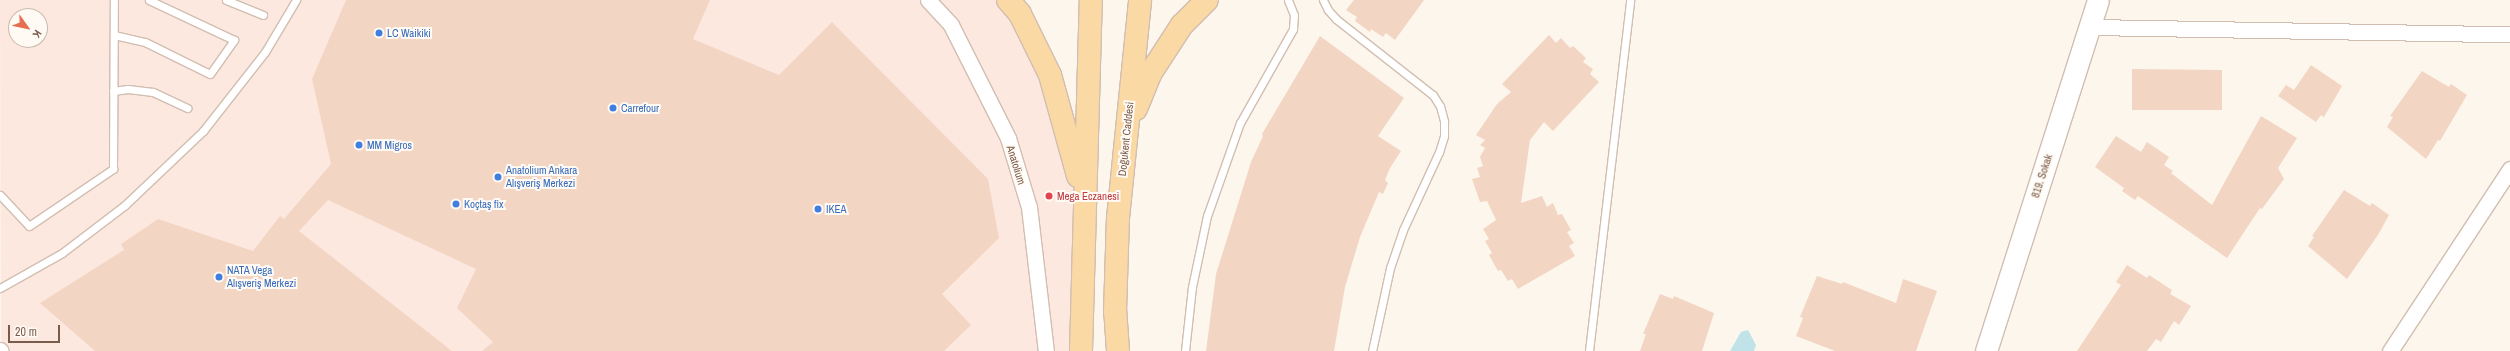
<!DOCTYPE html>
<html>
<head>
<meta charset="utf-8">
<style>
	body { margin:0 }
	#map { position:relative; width:2510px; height:351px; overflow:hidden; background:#fdf6ec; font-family:"Archivo Narrow",sans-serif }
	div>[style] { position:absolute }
	.commercial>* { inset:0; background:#fde8e0 }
	.water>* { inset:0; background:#bfe3e8 }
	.building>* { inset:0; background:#f3d5c3 }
	.roads { filter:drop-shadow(1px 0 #d1beb0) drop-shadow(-1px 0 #d1beb0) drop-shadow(0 1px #d1beb0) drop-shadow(0 -1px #d1beb0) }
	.lane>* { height:7px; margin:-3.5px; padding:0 3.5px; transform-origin:3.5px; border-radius:3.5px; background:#fff }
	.street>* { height:15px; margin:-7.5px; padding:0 7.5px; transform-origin:7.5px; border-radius:7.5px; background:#fff }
	.secondary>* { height:21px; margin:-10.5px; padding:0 10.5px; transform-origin:10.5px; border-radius:10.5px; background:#fff }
	.primary>* { height:22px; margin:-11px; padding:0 11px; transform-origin:11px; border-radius:11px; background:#fbd9a5 }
	.dots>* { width:11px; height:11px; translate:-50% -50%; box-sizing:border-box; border:2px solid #fffaf3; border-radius:50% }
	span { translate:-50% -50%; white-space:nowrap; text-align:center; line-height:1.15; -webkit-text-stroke:4px #fffaf3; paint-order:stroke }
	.shop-label { font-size:11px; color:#366cbe }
	.left { translate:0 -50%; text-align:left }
	.street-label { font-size:11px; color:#7a5c4d }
	.health-label { font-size:11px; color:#be3a42 }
	.north { position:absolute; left:8px; top:8px; width:40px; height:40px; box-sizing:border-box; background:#fffaf3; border:1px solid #cabbb1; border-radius:50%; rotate:123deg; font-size:11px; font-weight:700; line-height:16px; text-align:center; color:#7a5c4d }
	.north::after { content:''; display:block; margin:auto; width:14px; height:18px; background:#e76f51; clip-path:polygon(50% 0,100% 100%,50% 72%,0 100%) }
	.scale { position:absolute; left:8px; top:325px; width:52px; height:18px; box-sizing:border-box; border:2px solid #7a5c4d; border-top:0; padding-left:5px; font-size:12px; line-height:14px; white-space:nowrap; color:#7a5c4d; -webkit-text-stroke:3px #fffaf3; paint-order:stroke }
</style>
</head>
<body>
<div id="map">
	<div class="commercial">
		<div style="clip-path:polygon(evenodd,0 0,1008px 0,1020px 14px,1085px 207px,1081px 351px,1px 351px,0 0,16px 16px,40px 16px,40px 40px,16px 40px,16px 16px)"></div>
	</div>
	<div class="water">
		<div style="clip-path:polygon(1748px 330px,1756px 345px,1754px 351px,1730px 351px,1741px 332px)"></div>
	</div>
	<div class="building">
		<div style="clip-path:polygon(346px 0,710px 0,693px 39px,779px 75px,832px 22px,988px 179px,999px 238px,942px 294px,971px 325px,944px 351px,482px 351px,493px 342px,457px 308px,476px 269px,328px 200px,299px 231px,452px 351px,95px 351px,40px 303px,124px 250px,121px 244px,158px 219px,253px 251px,280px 216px,284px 219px,331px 164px,312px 79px)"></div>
		<div style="clip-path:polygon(1354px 0,1424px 0,1395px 40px,1386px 33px,1383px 37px,1371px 29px,1370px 32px,1355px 21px,1357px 17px,1346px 10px)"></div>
		<div style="clip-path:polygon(1549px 35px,1556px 43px,1561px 38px,1570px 48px,1573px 46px,1586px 58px,1583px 62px,1593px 69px,1590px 74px,1599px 82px,1553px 131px,1544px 122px,1530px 140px,1521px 203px,1542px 196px,1547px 207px,1553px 203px,1558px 215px,1562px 214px,1571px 230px,1567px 232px,1574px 243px,1569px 246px,1575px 256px,1518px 289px,1512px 279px,1508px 281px,1501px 270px,1498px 271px,1489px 255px,1492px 253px,1485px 241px,1489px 239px,1483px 229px,1496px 220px,1487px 201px,1480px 202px,1472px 179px,1480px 177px,1477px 168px,1483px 166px,1480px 157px,1485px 148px,1480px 145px,1485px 140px,1476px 135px,1497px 104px,1511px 92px,1502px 84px)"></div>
		<div style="clip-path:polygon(1320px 36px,1404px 98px,1378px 136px,1401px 151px,1390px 168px,1385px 180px,1388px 183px,1383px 194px,1379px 192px,1360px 237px,1345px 287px,1334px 351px,1206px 351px,1216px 274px,1251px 162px,1263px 136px,1262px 134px)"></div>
		<div style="clip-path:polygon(2311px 65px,2342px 86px,2324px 117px,2321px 115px,2316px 122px,2278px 96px,2286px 85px,2294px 90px)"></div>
		<div style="clip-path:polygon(2132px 69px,2222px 70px,2222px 110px,2132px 110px)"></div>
		<div style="clip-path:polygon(2422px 71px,2449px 87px,2451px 84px,2467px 95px,2440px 141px,2438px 140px,2426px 159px,2387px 127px,2393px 117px,2390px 116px)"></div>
		<div style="clip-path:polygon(2261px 116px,2297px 138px,2278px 168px,2284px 179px,2262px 209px,2260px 208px,2227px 258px,2138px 196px,2135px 200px,2122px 191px,2124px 188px,2095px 167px,2116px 136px,2141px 152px,2147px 142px,2169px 157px,2164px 165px,2173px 171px,2171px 173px,2212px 205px)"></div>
		<div style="clip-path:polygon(2344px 190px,2370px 206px,2372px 203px,2389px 215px,2378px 235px,2347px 279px,2308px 246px,2314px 237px,2312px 236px)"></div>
		<div style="clip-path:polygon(2127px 265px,2147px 278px,2149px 275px,2172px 290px,2170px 294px,2191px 306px,2179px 325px,2174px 321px,2161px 342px,2156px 339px,2147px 351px,2077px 351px,2121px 285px,2116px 282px)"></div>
		<div style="clip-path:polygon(1817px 276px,1842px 284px,1843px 282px,1896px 303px,1903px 279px,1937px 291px,1916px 351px,1835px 351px,1796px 336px,1803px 318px,1800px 317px)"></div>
		<div style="clip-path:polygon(1660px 294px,1673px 299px,1674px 296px,1714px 313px,1702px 351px,1640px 351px,1646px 334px,1643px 334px)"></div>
	</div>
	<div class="roads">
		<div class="lane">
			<div style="left:226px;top:0;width:40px;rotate:22deg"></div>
			<div style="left:1323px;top:0;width:11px;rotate:63deg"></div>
			<div style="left:1328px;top:10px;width:12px;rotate:48deg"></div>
			<div style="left:1336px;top:19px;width:123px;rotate:38.1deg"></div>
			<div style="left:1433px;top:95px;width:13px;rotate:58deg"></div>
			<div style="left:1440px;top:106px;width:16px;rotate:75deg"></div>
			<div style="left:1444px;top:121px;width:15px;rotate:90deg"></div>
			<div style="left:1444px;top:136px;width:17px;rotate:107deg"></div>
			<div style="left:1439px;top:152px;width:86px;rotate:114.8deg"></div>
			<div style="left:1403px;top:230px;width:40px;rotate:108.9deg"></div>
			<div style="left:1390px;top:268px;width:85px;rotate:102.2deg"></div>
			<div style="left:114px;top:35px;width:32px;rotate:13deg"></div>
			<div style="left:145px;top:42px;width:72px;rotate:26.2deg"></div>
			<div style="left:210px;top:74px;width:42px;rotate:-54.8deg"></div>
			<div style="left:234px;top:40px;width:94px;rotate:-154.8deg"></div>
			<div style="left:113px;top:91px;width:15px;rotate:-8deg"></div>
			<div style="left:128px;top:89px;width:25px;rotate:7deg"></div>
			<div style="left:153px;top:92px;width:38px;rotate:25deg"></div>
			<div style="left:0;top:195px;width:42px;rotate:46.9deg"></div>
			<div style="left:29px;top:226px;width:102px;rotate:-34.2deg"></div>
			<div style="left:113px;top:169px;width:169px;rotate:-89.7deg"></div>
			<div style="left:0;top:288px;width:71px;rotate:-29.4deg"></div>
			<div style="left:62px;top:253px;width:79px;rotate:-37.3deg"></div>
			<div style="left:125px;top:205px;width:108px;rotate:-43.5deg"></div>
			<div style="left:203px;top:131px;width:100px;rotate:-51.9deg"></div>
			<div style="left:265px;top:52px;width:61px;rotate:-59.2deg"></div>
			<div style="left:1185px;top:351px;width:64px;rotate:-83.8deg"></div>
			<div style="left:1192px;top:287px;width:73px;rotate:-78.1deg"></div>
			<div style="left:1207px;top:216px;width:99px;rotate:-70.5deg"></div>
			<div style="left:1240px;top:123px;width:108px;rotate:-60.6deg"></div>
			<div style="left:1293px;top:29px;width:14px;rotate:-86deg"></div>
			<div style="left:1294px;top:15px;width:16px;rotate:-112deg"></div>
			<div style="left:1589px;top:351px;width:353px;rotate:-83.3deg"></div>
		</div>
		<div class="street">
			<div style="left:928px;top:0;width:34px;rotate:47deg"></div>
			<div style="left:951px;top:25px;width:127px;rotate:63.2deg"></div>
			<div style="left:1008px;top:138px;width:72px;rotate:73.1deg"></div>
			<div style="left:1029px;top:207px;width:145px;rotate:83.3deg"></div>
			<div style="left:2090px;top:27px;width:420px;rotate:1deg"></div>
			<div style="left:0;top:350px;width:1px;rotate:45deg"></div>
			<div style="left:2390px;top:351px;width:218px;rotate:-56.6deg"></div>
		</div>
		<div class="secondary">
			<div style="left:1986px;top:351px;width:368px;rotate:-72.3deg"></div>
		</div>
		<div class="primary">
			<div style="left:1008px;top:0;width:18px;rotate:49deg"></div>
			<div style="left:1020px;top:14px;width:68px;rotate:63.8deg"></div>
			<div style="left:1050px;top:75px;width:105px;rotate:74.5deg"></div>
			<div style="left:1136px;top:109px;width:38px;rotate:-68deg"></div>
			<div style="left:1150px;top:74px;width:59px;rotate:-56.9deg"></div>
			<div style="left:1182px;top:25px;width:35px;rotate:-45deg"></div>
			<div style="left:1081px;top:351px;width:351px;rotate:-88.4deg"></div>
			<div style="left:1118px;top:351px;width:39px;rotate:-94deg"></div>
			<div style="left:1115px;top:312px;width:94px;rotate:-88.2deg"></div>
			<div style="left:1118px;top:218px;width:219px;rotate:-84.2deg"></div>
		</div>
	</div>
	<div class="dots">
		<div style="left:379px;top:33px;background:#3f7fe0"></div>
		<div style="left:613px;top:108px;background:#3f7fe0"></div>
		<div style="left:359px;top:145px;background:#3f7fe0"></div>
		<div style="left:498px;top:177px;background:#3f7fe0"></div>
		<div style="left:1049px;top:196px;background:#e0444e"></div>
		<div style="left:456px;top:204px;background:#3f7fe0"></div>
		<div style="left:818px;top:209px;background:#3f7fe0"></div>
		<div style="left:219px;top:277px;background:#3f7fe0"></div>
	</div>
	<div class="shop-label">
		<span class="left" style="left:387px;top:33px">LC Waikiki</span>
		<span class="left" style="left:621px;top:108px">Carrefour</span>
		<span class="left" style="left:367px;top:145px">MM Migros</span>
		<span class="left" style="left:506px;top:177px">Anatolium Ankara<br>Alışveriş Merkezi</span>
		<span class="left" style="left:464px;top:204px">Koçtaş fix</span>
		<span class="left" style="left:826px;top:209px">IKEA</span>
		<span class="left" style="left:227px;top:277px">NATA Vega<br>Alışveriş Merkezi</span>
	</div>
	<div class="street-label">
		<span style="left:1126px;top:139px;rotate:-84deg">Doğukent Caddesi</span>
		<span style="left:1016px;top:165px;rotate:73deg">Anatolium</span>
		<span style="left:2042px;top:176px;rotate:-72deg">819. Sokak</span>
	</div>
	<div class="health-label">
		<span class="left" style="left:1057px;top:196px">Mega Eczanesi</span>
	</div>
	<div class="north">K</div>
	<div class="scale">20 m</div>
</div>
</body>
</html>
